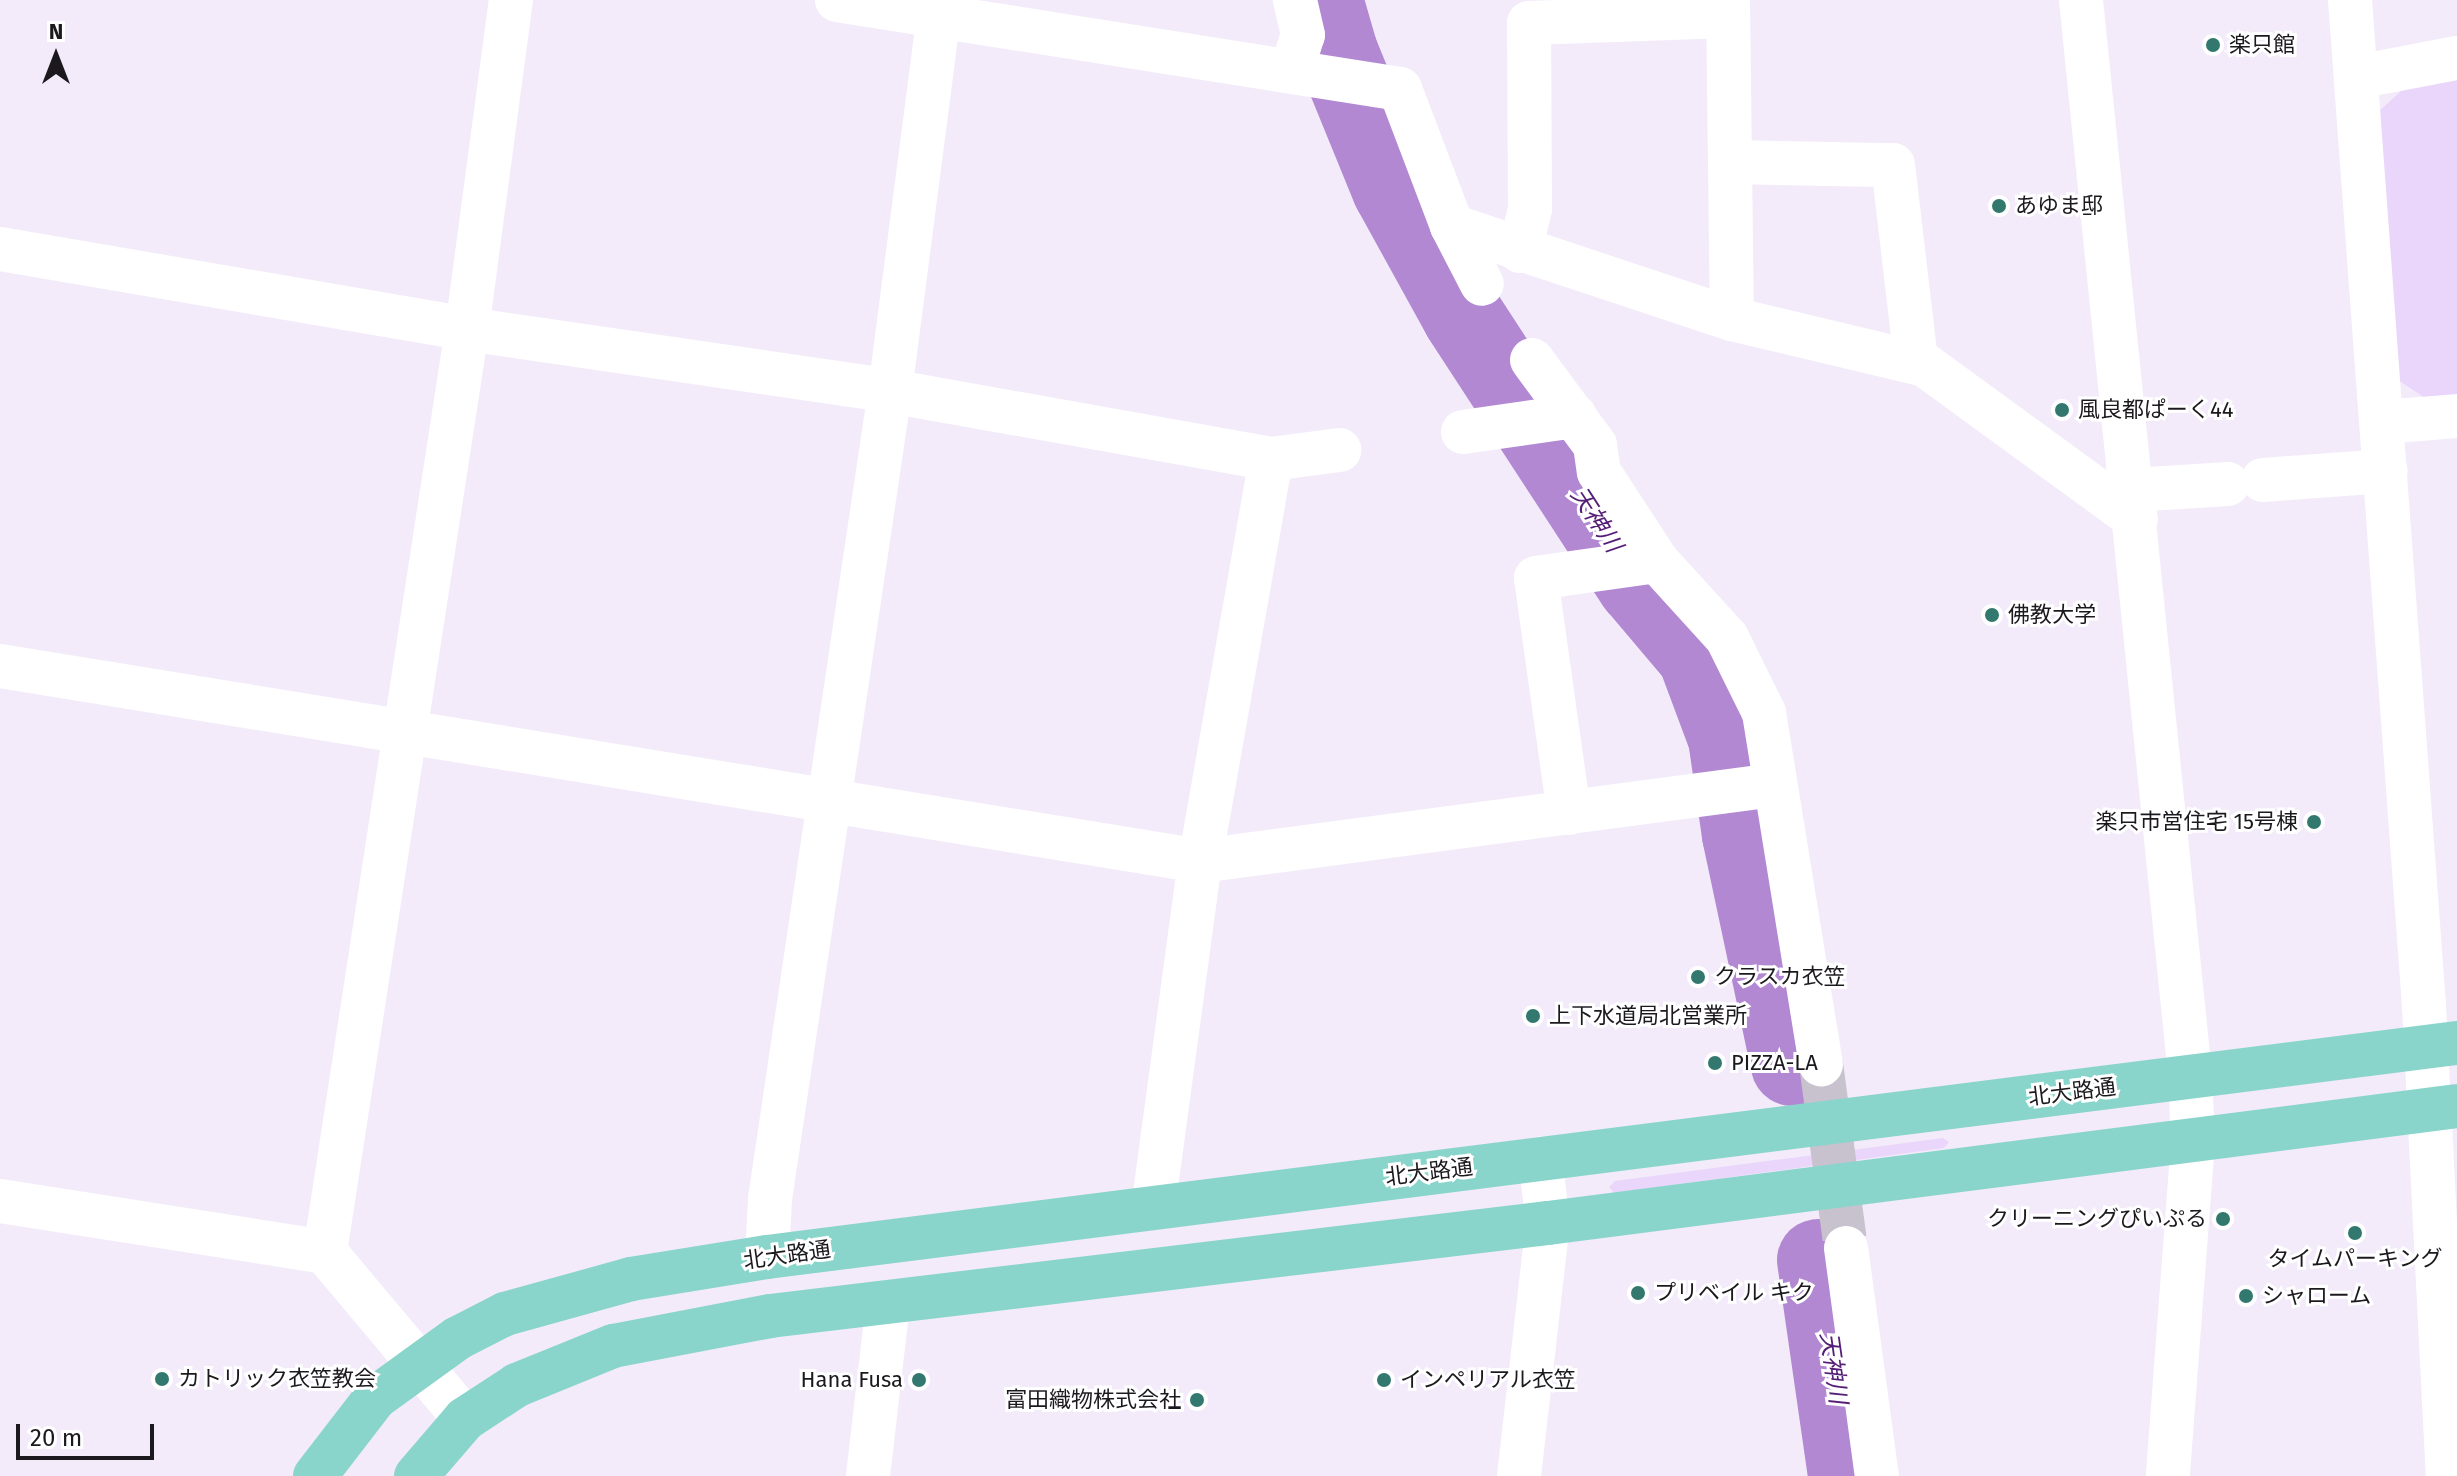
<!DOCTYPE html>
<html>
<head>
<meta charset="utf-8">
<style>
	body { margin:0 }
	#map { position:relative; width:2457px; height:1476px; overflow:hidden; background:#f3ebfa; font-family:"Fira Sans","Noto Sans JP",sans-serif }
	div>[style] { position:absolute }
	.green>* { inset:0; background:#e9d6fa }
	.river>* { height:82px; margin:-41px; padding:0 41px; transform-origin:41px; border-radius:41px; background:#b288d3 }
	.minor-tunnel>* { height:44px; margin-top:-22px; transform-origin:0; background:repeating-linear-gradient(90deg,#c8c1ce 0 44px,transparent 0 66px) }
	.minor>* { height:44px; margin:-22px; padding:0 22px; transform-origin:22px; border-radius:22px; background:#fff }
	.major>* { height:44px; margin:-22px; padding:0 22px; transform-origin:22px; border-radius:22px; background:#89d5cb }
	.dots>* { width:22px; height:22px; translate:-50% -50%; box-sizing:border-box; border:4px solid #fff; border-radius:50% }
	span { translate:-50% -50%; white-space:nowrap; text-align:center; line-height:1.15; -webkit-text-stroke:6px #fff; paint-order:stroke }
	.poi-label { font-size:22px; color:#1c191e }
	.left { translate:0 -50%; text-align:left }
	.right { translate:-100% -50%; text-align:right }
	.street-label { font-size:22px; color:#1c191e }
	.water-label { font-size:24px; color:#541d76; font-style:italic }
	.north { position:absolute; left:16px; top:16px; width:80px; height:80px; -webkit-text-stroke:6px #fff; paint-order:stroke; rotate:0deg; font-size:22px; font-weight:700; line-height:32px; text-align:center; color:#1c191e }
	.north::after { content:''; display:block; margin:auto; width:28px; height:36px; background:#1c191e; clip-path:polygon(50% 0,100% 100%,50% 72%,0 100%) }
	.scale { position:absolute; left:16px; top:1424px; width:138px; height:36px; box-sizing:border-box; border:4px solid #1c191e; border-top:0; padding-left:10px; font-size:24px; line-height:28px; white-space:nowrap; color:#1c191e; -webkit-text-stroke:6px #fff; paint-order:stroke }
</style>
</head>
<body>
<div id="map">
	<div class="green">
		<div style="clip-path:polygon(2457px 74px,2457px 404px,2437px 406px,2398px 380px,2377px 113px,2411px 82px)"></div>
		<div style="clip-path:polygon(1943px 1138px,1949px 1142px,1944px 1148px,1614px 1193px,1609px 1187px,1615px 1181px)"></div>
	</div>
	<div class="river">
		<div style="left:1322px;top:0;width:54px;rotate:73.9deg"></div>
		<div style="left:1337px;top:52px;width:148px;rotate:67.8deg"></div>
		<div style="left:1393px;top:189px;width:145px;rotate:61.1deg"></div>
		<div style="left:1463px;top:316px;width:320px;rotate:56.9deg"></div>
		<div style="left:1638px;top:584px;width:93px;rotate:49.8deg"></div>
		<div style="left:1698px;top:655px;width:89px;rotate:69.5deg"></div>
		<div style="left:1729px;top:738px;width:98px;rotate:81.8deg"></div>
		<div style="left:1743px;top:835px;width:235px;rotate:78deg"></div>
		<div style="left:1818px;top:1260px;width:218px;rotate:81.8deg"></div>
	</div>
	<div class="minor-tunnel">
		<div style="left:1821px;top:1064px;width:186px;rotate:82.3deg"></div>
	</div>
	<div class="minor">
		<div style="left:837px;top:0;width:570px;rotate:8.98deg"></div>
		<div style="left:1400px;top:89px;width:147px;rotate:69.2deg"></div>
		<div style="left:1452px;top:226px;width:295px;rotate:18.4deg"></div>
		<div style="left:1732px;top:319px;width:198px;rotate:13.4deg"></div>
		<div style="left:1925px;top:365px;width:261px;rotate:36.1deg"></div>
		<div style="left:1728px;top:0;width:319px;rotate:89.3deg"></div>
		<div style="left:2081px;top:0;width:1081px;rotate:84.21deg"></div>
		<div style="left:2190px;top:1075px;width:66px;rotate:87.4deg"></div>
		<div style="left:2193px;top:1141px;width:336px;rotate:94.3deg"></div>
		<div style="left:2350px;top:0;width:1009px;rotate:85.79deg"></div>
		<div style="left:2424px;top:1006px;width:471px;rotate:87.1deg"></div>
		<div style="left:1292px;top:70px;width:37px;rotate:-73deg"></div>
		<div style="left:1303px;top:35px;width:36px;rotate:-103deg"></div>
		<div style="left:2357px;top:77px;width:102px;rotate:-10.8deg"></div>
		<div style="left:1730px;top:162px;width:163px;rotate:1.1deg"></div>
		<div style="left:1893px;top:165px;width:198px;rotate:83.3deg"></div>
		<div style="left:1452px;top:226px;width:65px;rotate:62.7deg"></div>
		<div style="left:0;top:249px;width:474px;rotate:9.7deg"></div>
		<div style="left:467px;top:329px;width:428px;rotate:8.3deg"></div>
		<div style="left:890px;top:391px;width:387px;rotate:10.1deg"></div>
		<div style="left:1271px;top:459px;width:408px;rotate:100deg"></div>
		<div style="left:1200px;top:861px;width:349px;rotate:97.7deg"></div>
		<div style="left:1520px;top:251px;width:43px;rotate:-76.6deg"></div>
		<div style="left:1530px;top:209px;width:186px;rotate:-90.3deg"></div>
		<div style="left:1529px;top:23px;width:199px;rotate:-2deg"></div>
		<div style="left:1532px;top:360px;width:106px;rotate:53.5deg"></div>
		<div style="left:1595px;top:445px;width:27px;rotate:82deg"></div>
		<div style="left:1599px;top:472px;width:106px;rotate:56.9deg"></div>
		<div style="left:1657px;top:561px;width:104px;rotate:47.7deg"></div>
		<div style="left:1727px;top:638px;width:84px;rotate:63.7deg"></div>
		<div style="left:1764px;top:713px;width:356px;rotate:80.8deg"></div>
		<div style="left:2383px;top:422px;width:74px;rotate:-4.6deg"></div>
		<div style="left:1463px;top:432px;width:113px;rotate:-8.1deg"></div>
		<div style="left:1271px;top:459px;width:69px;rotate:-7.5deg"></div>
		<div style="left:2263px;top:480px;width:123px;rotate:-4.2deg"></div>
		<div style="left:2133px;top:490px;width:95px;rotate:-3.6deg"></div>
		<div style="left:0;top:666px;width:1216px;rotate:9.23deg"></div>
		<div style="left:1200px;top:861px;width:579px;rotate:-7.54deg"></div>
		<div style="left:1569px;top:813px;width:237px;rotate:-98deg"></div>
		<div style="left:1536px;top:578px;width:122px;rotate:-8deg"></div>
		<div style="left:0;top:1201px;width:329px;rotate:8.9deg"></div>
		<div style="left:325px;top:1252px;width:218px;rotate:50deg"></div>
		<div style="left:1846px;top:1248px;width:230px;rotate:82.3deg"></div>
		<div style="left:325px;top:1252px;width:934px;rotate:-81.25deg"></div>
		<div style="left:467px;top:329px;width:332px;rotate:-82.4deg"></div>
		<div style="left:767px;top:1257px;width:58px;rotate:-87deg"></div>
		<div style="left:770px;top:1199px;width:817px;rotate:-81.55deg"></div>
		<div style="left:890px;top:391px;width:394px;rotate:-82.6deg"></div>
		<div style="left:868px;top:1476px;width:173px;rotate:-83.4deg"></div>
		<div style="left:1519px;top:1476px;width:255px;rotate:-83.5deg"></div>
		<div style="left:1548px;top:1223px;width:65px;rotate:-97deg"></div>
	</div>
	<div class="major">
		<div style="left:315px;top:1476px;width:98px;rotate:-52.4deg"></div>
		<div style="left:375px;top:1398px;width:102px;rotate:-35.9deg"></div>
		<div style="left:458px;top:1338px;width:53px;rotate:-27.1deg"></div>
		<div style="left:505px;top:1314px;width:131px;rotate:-15.5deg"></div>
		<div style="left:631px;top:1279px;width:138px;rotate:-9.2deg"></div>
		<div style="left:767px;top:1257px;width:1703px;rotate:-7.22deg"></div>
		<div style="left:416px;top:1476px;width:75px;rotate:-49.3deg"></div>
		<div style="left:465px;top:1419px;width:62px;rotate:-33.2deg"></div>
		<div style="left:517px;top:1385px;width:104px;rotate:-22.1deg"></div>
		<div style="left:613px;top:1346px;width:160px;rotate:-10.8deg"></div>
		<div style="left:770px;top:1316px;width:784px;rotate:-6.82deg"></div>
		<div style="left:1548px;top:1223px;width:916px;rotate:-7.33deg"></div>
	</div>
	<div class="dots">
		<div style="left:2213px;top:45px;background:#32786e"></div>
		<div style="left:1999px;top:206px;background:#32786e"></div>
		<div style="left:2062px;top:410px;background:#32786e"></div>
		<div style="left:1992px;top:615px;background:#32786e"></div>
		<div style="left:2314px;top:822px;background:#32786e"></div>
		<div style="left:1698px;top:977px;background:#32786e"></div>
		<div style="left:1533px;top:1016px;background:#32786e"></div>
		<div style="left:1715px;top:1063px;background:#32786e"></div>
		<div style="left:2223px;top:1219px;background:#32786e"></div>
		<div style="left:2355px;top:1233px;background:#32786e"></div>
		<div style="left:1638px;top:1293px;background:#32786e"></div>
		<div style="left:2246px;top:1296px;background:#32786e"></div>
		<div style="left:162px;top:1379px;background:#32786e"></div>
		<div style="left:919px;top:1380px;background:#32786e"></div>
		<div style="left:1384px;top:1380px;background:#32786e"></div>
		<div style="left:1197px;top:1400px;background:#32786e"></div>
	</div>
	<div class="poi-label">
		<span class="left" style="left:2229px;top:45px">楽只館</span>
		<span class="left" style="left:2015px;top:206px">あゆま邸</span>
		<span class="left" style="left:2078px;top:410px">風良都ぱーく44</span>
		<span class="left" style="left:2008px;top:615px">佛教大学</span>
		<span class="right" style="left:2298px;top:822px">楽只市営住宅 15号棟</span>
		<span class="left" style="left:1714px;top:977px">クラスカ衣笠</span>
		<span class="left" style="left:1549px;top:1016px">上下水道局北営業所</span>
		<span class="left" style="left:1731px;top:1063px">PIZZA-LA</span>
		<span class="right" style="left:2207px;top:1219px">クリーニングぴいぷる</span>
		<span style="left:2355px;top:1259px">タイムパーキング</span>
		<span class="left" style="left:1654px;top:1293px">プリベイル キク</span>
		<span class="left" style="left:2262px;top:1296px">シャローム</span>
		<span class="left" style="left:178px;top:1379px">カトリック衣笠教会</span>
		<span class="right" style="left:903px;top:1380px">Hana Fusa</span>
		<span class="left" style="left:1400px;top:1380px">インペリアル衣笠</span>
		<span class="right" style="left:1181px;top:1400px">富田織物株式会社</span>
	</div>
	<div class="street-label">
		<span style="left:2072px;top:1092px;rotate:-7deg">北大路通</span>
		<span style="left:1429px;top:1172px;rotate:-7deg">北大路通</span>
		<span style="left:787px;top:1255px;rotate:-8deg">北大路通</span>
	</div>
	<div class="water-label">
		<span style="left:1596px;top:520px;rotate:57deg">天神川</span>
		<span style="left:1833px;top:1368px;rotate:82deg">天神川</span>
	</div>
	<div class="north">N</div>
	<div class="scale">20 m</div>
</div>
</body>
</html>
